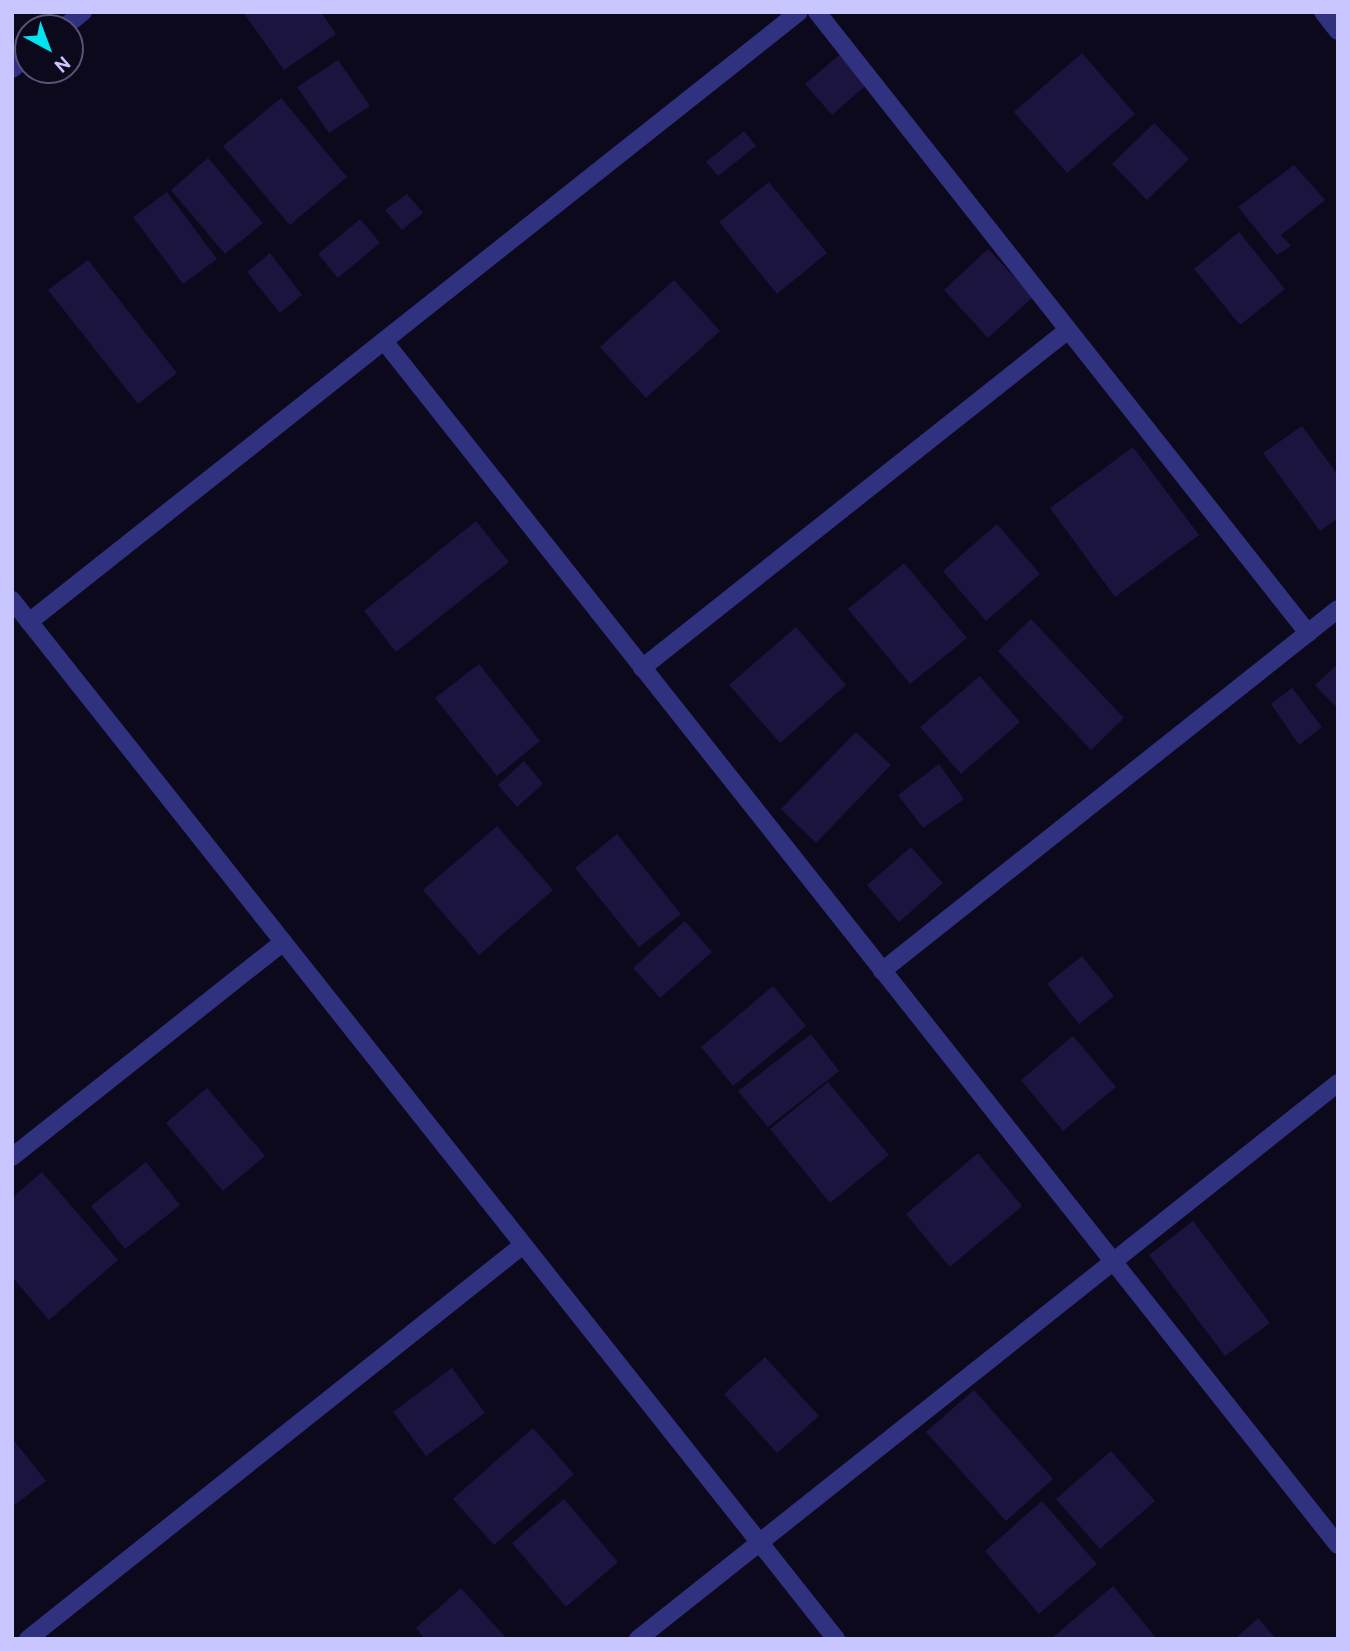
<!DOCTYPE html>
<html>
<head>
<meta charset="utf-8">
<style>
	body { margin:0 }
	#map { position:relative; width:1350px; height:1651px; overflow:hidden; background:#0c091c; font-family:Overpass,sans-serif }
	div>[style] { position:absolute }
	.building>* { inset:0; background:#1b143f }
	.minor>* { height:18px; margin:-9px; padding:0 9px; transform-origin:9px; border-radius:9px; background:#30317f }
	span { translate:-50% -50%; white-space:nowrap; text-align:center; line-height:1.15; -webkit-text-stroke:7px #0c091c; paint-order:stroke }
	.frame { position:absolute; inset:0; border:14px solid #c8c5ff; pointer-events:none }
	.north { position:absolute; left:14px; top:14px; width:70px; height:70px; box-sizing:border-box; background:#0c091c; border:2px solid #575477; border-radius:50%; rotate:139deg; font-size:19px; font-weight:700; line-height:28px; text-align:center; color:#c8c5ff }
	.north::after { content:''; display:block; margin:auto; width:24px; height:32px; background:#00e4f0; clip-path:polygon(50% 0,100% 100%,50% 72%,0 100%) }
</style>
</head>
<body>
<div id="map">
	<div class="building">
		<div style="clip-path:polygon(243px 12px,321px 12px,336px 34px,284px 70px)"></div>
		<div style="clip-path:polygon(844px 51px,870px 82px,832px 115px,805px 84px)"></div>
		<div style="clip-path:polygon(1082px 53px,1135px 114px,1067px 173px,1014px 112px)"></div>
		<div style="clip-path:polygon(338px 60px,370px 106px,329px 133px,297px 87px)"></div>
		<div style="clip-path:polygon(281px 98px,347px 177px,290px 225px,223px 146px)"></div>
		<div style="clip-path:polygon(1154px 123px,1189px 159px,1147px 200px,1112px 164px)"></div>
		<div style="clip-path:polygon(744px 131px,756px 146px,718px 176px,706px 162px)"></div>
		<div style="clip-path:polygon(208px 158px,263px 223px,225px 254px,171px 190px)"></div>
		<div style="clip-path:polygon(1294px 165px,1325px 200px,1281px 235px,1291px 246px,1277px 255px,1238px 207px)"></div>
		<div style="clip-path:polygon(769px 182px,827px 253px,777px 294px,719px 222px)"></div>
		<div style="clip-path:polygon(167px 192px,217px 259px,183px 284px,133px 217px)"></div>
		<div style="clip-path:polygon(407px 194px,423px 213px,402px 230px,385px 210px)"></div>
		<div style="clip-path:polygon(360px 219px,380px 243px,338px 278px,318px 254px)"></div>
		<div style="clip-path:polygon(1239px 232px,1285px 289px,1240px 325px,1194px 269px)"></div>
		<div style="clip-path:polygon(988px 249px,1033px 297px,988px 338px,944px 290px)"></div>
		<div style="clip-path:polygon(270px 253px,302px 295px,280px 313px,247px 272px)"></div>
		<div style="clip-path:polygon(88px 260px,177px 373px,138px 404px,48px 290px)"></div>
		<div style="clip-path:polygon(674px 280px,720px 331px,646px 398px,600px 347px)"></div>
		<div style="clip-path:polygon(1302px 426px,1338px 475px,1338px 518px,1320px 531px,1263px 453px)"></div>
		<div style="clip-path:polygon(1133px 447px,1199px 535px,1115px 597px,1050px 508px)"></div>
		<div style="clip-path:polygon(476px 521px,509px 562px,396px 652px,364px 611px)"></div>
		<div style="clip-path:polygon(997px 524px,1040px 574px,986px 621px,943px 571px)"></div>
		<div style="clip-path:polygon(904px 563px,967px 638px,910px 684px,848px 609px)"></div>
		<div style="clip-path:polygon(1031px 619px,1124px 718px,1091px 750px,998px 651px)"></div>
		<div style="clip-path:polygon(796px 627px,846px 685px,780px 743px,729px 685px)"></div>
		<div style="clip-path:polygon(479px 664px,540px 741px,497px 776px,435px 698px)"></div>
		<div style="clip-path:polygon(1338px 664px,1338px 709px,1315px 685px)"></div>
		<div style="clip-path:polygon(980px 676px,1020px 722px,961px 774px,920px 727px)"></div>
		<div style="clip-path:polygon(1292px 688px,1322px 727px,1299px 745px,1271px 704px)"></div>
		<div style="clip-path:polygon(856px 732px,891px 765px,816px 843px,781px 809px)"></div>
		<div style="clip-path:polygon(524px 761px,543px 784px,517px 807px,498px 785px)"></div>
		<div style="clip-path:polygon(939px 764px,964px 799px,923px 828px,898px 795px)"></div>
		<div style="clip-path:polygon(497px 826px,553px 890px,479px 955px,423px 890px)"></div>
		<div style="clip-path:polygon(617px 834px,681px 914px,639px 947px,575px 868px)"></div>
		<div style="clip-path:polygon(911px 847px,943px 883px,899px 922px,867px 885px)"></div>
		<div style="clip-path:polygon(685px 921px,712px 952px,660px 998px,633px 968px)"></div>
		<div style="clip-path:polygon(1082px 956px,1114px 996px,1079px 1024px,1047px 984px)"></div>
		<div style="clip-path:polygon(773px 986px,806px 1026px,733px 1086px,701px 1047px)"></div>
		<div style="clip-path:polygon(811px 1034px,839px 1071px,768px 1127px,738px 1091px)"></div>
		<div style="clip-path:polygon(1073px 1036px,1116px 1087px,1063px 1131px,1021px 1080px)"></div>
		<div style="clip-path:polygon(828px 1082px,889px 1155px,830px 1203px,770px 1129px)"></div>
		<div style="clip-path:polygon(207px 1088px,265px 1156px,223px 1191px,166px 1123px)"></div>
		<div style="clip-path:polygon(978px 1153px,1022px 1206px,950px 1267px,906px 1214px)"></div>
		<div style="clip-path:polygon(146px 1162px,180px 1205px,125px 1249px,91px 1206px)"></div>
		<div style="clip-path:polygon(42px 1172px,118px 1260px,49px 1320px,12px 1277px,12px 1198px)"></div>
		<div style="clip-path:polygon(1193px 1221px,1270px 1323px,1225px 1356px,1149px 1255px)"></div>
		<div style="clip-path:polygon(765px 1357px,819px 1416px,777px 1453px,724px 1394px)"></div>
		<div style="clip-path:polygon(452px 1368px,485px 1413px,426px 1456px,393px 1412px)"></div>
		<div style="clip-path:polygon(974px 1390px,1053px 1479px,1006px 1521px,926px 1432px)"></div>
		<div style="clip-path:polygon(533px 1428px,574px 1474px,494px 1545px,453px 1499px)"></div>
		<div style="clip-path:polygon(12px 1438px,46px 1481px,12px 1507px)"></div>
		<div style="clip-path:polygon(1111px 1451px,1155px 1501px,1100px 1549px,1056px 1499px)"></div>
		<div style="clip-path:polygon(564px 1499px,618px 1562px,566px 1607px,512px 1543px)"></div>
		<div style="clip-path:polygon(1042px 1501px,1097px 1564px,1039px 1614px,985px 1551px)"></div>
		<div style="clip-path:polygon(1113px 1586px,1157px 1639px,1051px 1639px)"></div>
		<div style="clip-path:polygon(461px 1588px,507px 1639px,425px 1639px,416px 1628px)"></div>
		<div style="clip-path:polygon(1258px 1618px,1276px 1639px,1235px 1639px)"></div>
	</div>
	<div class="minor">
		<div style="left:817px;top:12px;width:792px;rotate:51.67deg"></div>
		<div style="left:1323px;top:12px;width:24px;rotate:52deg"></div>
		<div style="left:63px;top:28px;width:26px;rotate:-39deg"></div>
		<div style="left:12px;top:69px;width:21px;rotate:-39deg"></div>
		<div style="left:384px;top:341px;width:1536px;rotate:51.61deg"></div>
		<div style="left:12px;top:600px;width:1326px;rotate:51.58deg"></div>
		<div style="left:29px;top:622px;width:982px;rotate:-38.39deg"></div>
		<div style="left:642px;top:668px;width:544px;rotate:-38.43deg"></div>
		<div style="left:882px;top:971px;width:582px;rotate:-38.44deg"></div>
		<div style="left:12px;top:1157px;width:346px;rotate:-38.4deg"></div>
		<div style="left:28px;top:1639px;width:633px;rotate:-38.52deg"></div>
		<div style="left:638px;top:1639px;width:894px;rotate:-38.46deg"></div>
	</div>
	<div class="frame"></div>
	<div class="north">N</div>
</div>
</body>
</html>
